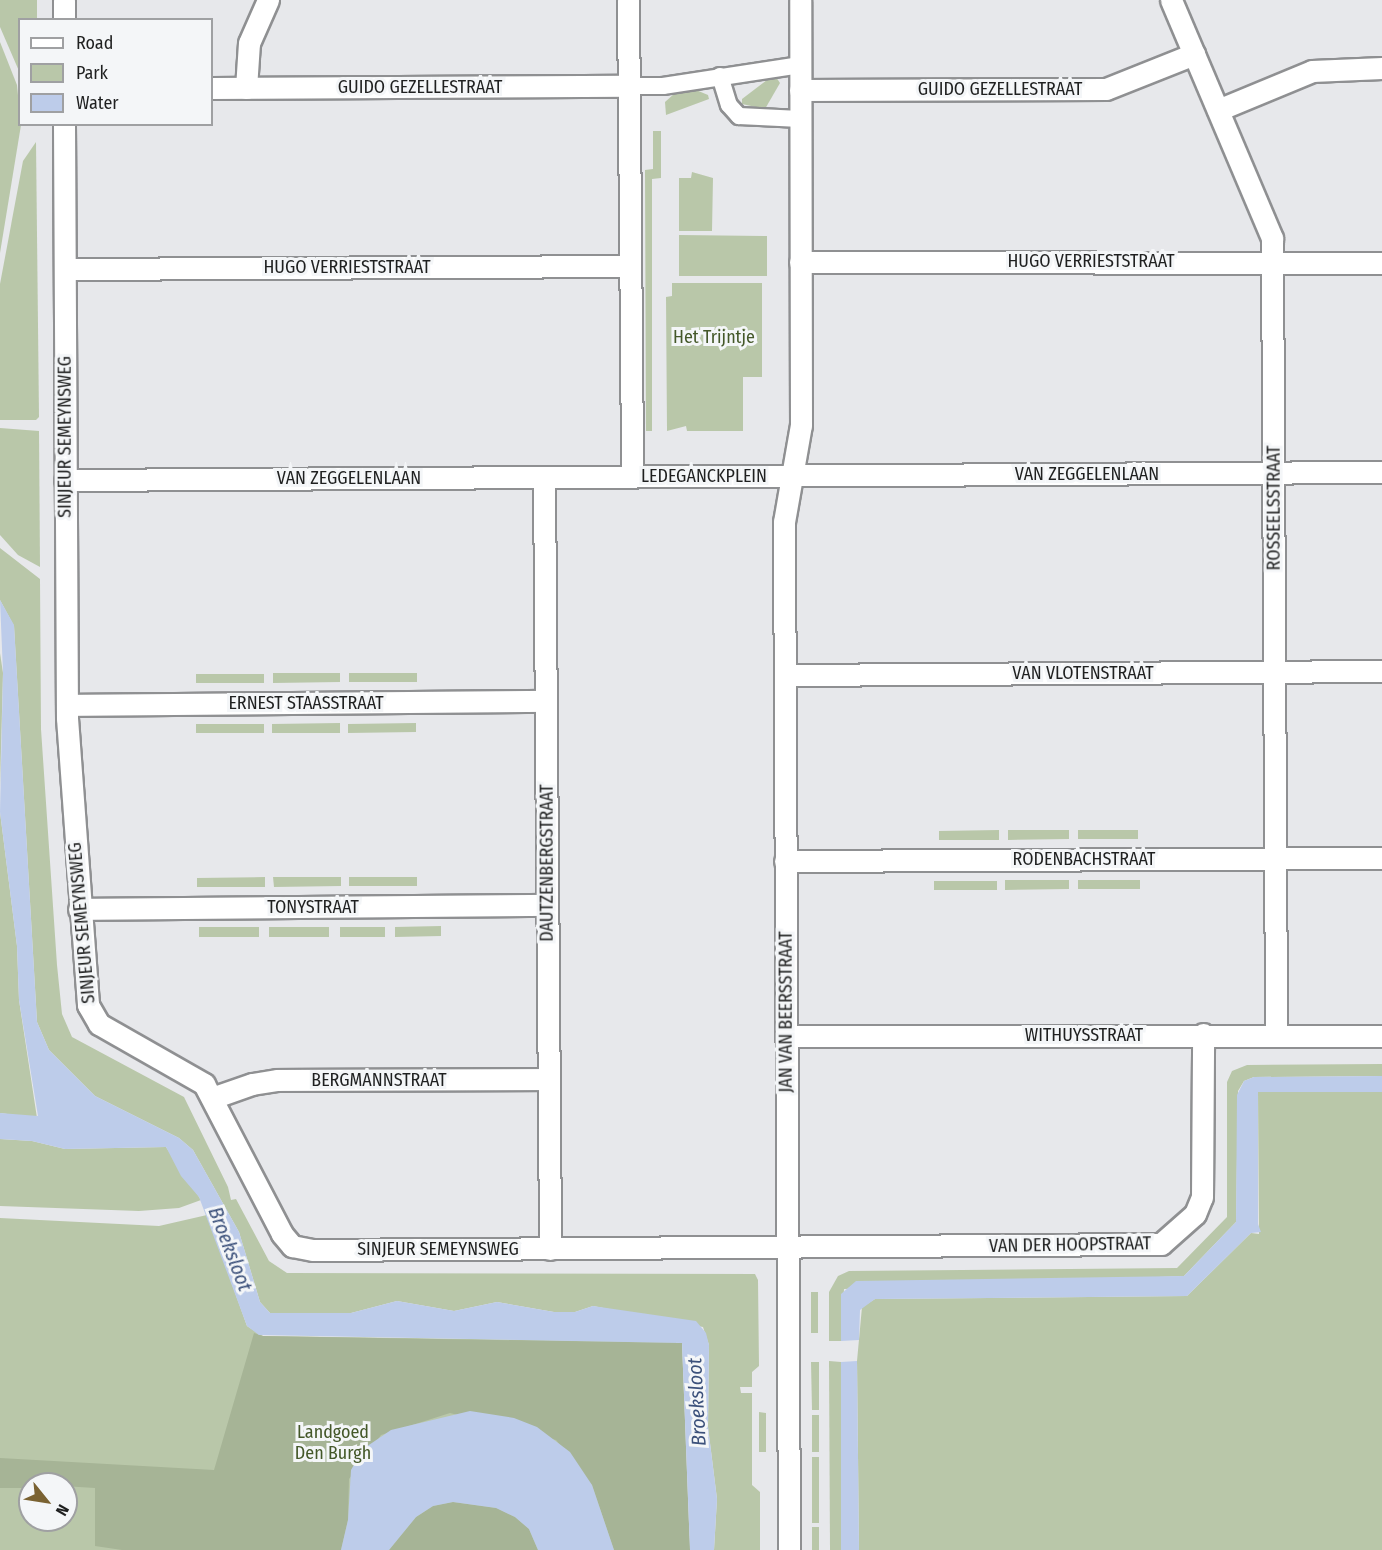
<!DOCTYPE html>
<html>
<head>
<meta charset="utf-8">
<style>
	body { margin:0 }
	#map { position:relative; width:1382px; height:1550px; overflow:hidden; background:#e7e8eb; font-family:"Fira Sans Condensed",sans-serif }
	div>[style] { position:absolute }
	.green>* { inset:0; background:#b9c7a9 }
	.forest>* { inset:0; background:#a6b496 }
	.water>* { inset:0; background:#bdccea }
	.roads { filter:drop-shadow(2px 0 #8f9092) drop-shadow(-2px 0 #8f9092) drop-shadow(0 2px #8f9092) drop-shadow(0 -2px #8f9092) }
	.pedestrian>* { height:16px; margin:-8px; padding:0 8px; transform-origin:8px; border-radius:8px; background:#fff }
	.minor>* { height:21px; margin:-10.5px; padding:0 10.5px; transform-origin:10.5px; border-radius:10.5px; background:#fff }
	span { translate:-50% -50%; white-space:nowrap; text-align:center; line-height:1.15; -webkit-text-stroke:6px #f4f6f8; paint-order:stroke }
	.street-label { font-size:18px; color:#1f2020 }
	.park-label { font-size:18px; color:#445829 }
	.water-label { font-size:20px; color:#3c517b; font-style:italic }
	.legend { position:absolute; left:18px; top:18px; width:195px; height:108px; box-sizing:border-box; background:#f4f6f8; border:2px solid #9fa0a2; margin:0; padding:8px 10px; list-style:none; font-size:18px; color:#1f2020 }
	.legend li { display:flex; align-items:center; gap:12px; height:30px }
	.legend b { width:30px; border:2px solid #9fa0a2 }
	.north { position:absolute; left:18px; top:1472px; width:60px; height:60px; box-sizing:border-box; background:#f4f6f8; border:2px solid #9fa0a2; border-radius:50%; rotate:120deg; font-size:16px; font-weight:700; line-height:24px; text-align:center; color:#1f2020 }
	.north::after { content:''; display:block; margin:auto; width:21px; height:27px; background:#7a6232; clip-path:polygon(50% 0,100% 100%,50% 72%,0 100%) }
</style>
</head>
<body>
<div id="map">
	<div class="green">
		<div style="clip-path:polygon(0 0,37px 0,37px 19px,20px 20px,19px 71px,0 27px)"></div>
		<div style="clip-path:polygon(0 42px,17px 85px,21px 125px,0 253px)"></div>
		<div style="clip-path:polygon(771px 77px,776px 77px,780px 83px,765px 109px,742px 104px,742px 99px)"></div>
		<div style="clip-path:polygon(684px 85px,708px 95px,709px 99px,666px 115px,665px 102px)"></div>
		<div style="clip-path:polygon(653px 131px,661px 131px,661px 178px,652px 179px,652px 431px,646px 431px,645px 170px,653px 169px)"></div>
		<div style="clip-path:polygon(36px 142px,39px 417px,36px 420px,0 420px,0 284px,23px 161px)"></div>
		<div style="clip-path:polygon(692px 172px,713px 178px,712px 231px,679px 231px,679px 178px,691px 178px)"></div>
		<div style="clip-path:polygon(679px 235px,767px 236px,767px 276px,679px 276px)"></div>
		<div style="clip-path:polygon(672px 283px,762px 283px,762px 377px,743px 377px,743px 431px,687px 431px,686px 426px,667px 431px,666px 297px,672px 296px)"></div>
		<div style="clip-path:polygon(0 428px,39px 431px,40px 567px,18px 555px,0 535px)"></div>
		<div style="clip-path:polygon(0 548px,40px 579px,41px 729px,57px 965px,62px 1014px,72px 1037px,184px 1097px,228px 1187px,231px 1200px,236px 1199px,269px 1261px,287px 1273px,755px 1274px,758px 1280px,759px 1366px,752px 1372px,752px 1387px,740px 1387px,741px 1393px,752px 1393px,752px 1485px,760px 1492px,760px 1550px,714px 1550px,717px 1499px,708px 1427px,709px 1345px,703px 1327px,593px 1306px,575px 1312px,554px 1312px,497px 1302px,454px 1311px,397px 1301px,351px 1313px,270px 1313px,260px 1302px,239px 1232px,193px 1150px,179px 1138px,95px 1096px,49px 1050px,37px 1022px,14px 626px,0 600px)"></div>
		<div style="clip-path:polygon(0 653px,3px 673px,0 787px)"></div>
		<div style="clip-path:polygon(273px 673px,340px 673px,340px 682px,273px 683px)"></div>
		<div style="clip-path:polygon(349px 673px,417px 673px,417px 682px,349px 682px)"></div>
		<div style="clip-path:polygon(196px 674px,264px 674px,264px 683px,196px 683px)"></div>
		<div style="clip-path:polygon(340px 723px,340px 733px,272px 733px,272px 724px)"></div>
		<div style="clip-path:polygon(416px 723px,416px 732px,348px 733px,348px 724px)"></div>
		<div style="clip-path:polygon(196px 724px,264px 724px,264px 733px,196px 733px)"></div>
		<div style="clip-path:polygon(0 812px,17px 946px,19px 1000px,37px 1118px,0 1113px)"></div>
		<div style="clip-path:polygon(999px 830px,999px 840px,939px 840px,939px 831px)"></div>
		<div style="clip-path:polygon(1008px 830px,1069px 830px,1069px 839px,1008px 840px)"></div>
		<div style="clip-path:polygon(1078px 830px,1138px 830px,1138px 839px,1078px 839px)"></div>
		<div style="clip-path:polygon(265px 877px,265px 887px,197px 887px,197px 878px)"></div>
		<div style="clip-path:polygon(273px 877px,341px 877px,341px 886px,274px 887px)"></div>
		<div style="clip-path:polygon(349px 877px,417px 877px,417px 886px,349px 886px)"></div>
		<div style="clip-path:polygon(1005px 880px,1069px 880px,1069px 889px,1005px 890px)"></div>
		<div style="clip-path:polygon(1078px 880px,1140px 880px,1140px 889px,1078px 889px)"></div>
		<div style="clip-path:polygon(934px 881px,997px 881px,997px 890px,934px 890px)"></div>
		<div style="clip-path:polygon(441px 926px,441px 936px,395px 937px,395px 927px)"></div>
		<div style="clip-path:polygon(199px 927px,259px 927px,259px 937px,199px 937px)"></div>
		<div style="clip-path:polygon(269px 927px,329px 927px,329px 937px,269px 937px)"></div>
		<div style="clip-path:polygon(340px 927px,385px 927px,385px 937px,340px 937px)"></div>
		<div style="clip-path:polygon(1382px 1064px,1382px 1076px,1254px 1077px,1244px 1081px,1238px 1091px,1236px 1222px,1184px 1276px,844px 1289px,841px 1341px,829px 1341px,829px 1292px,838px 1276px,849px 1271px,1177px 1268px,1227px 1217px,1227px 1082px,1232px 1071px,1247px 1065px)"></div>
		<div style="clip-path:polygon(1258px 1092px,1382px 1092px,1382px 1550px,859px 1550px,857px 1361px,862px 1307px,875px 1299px,1187px 1296px,1251px 1233px,1259px 1234px)"></div>
		<div style="clip-path:polygon(0 1139px,32px 1141px,65px 1149px,166px 1147px,201px 1200px,179px 1208px,139px 1211px,0 1206px)"></div>
		<div style="clip-path:polygon(evenodd,207px 1215px,247px 1326px,263px 1336px,676px 1342px,690px 1550px,0 1550px,0 1218px,159px 1226px,207px 1215px,30px 1484px,66px 1484px,66px 1520px,30px 1520px,30px 1484px)"></div>
		<div style="clip-path:polygon(811px 1292px,818px 1292px,818px 1333px,811px 1333px)"></div>
		<div style="clip-path:polygon(829px 1361px,841px 1362px,841px 1550px,830px 1550px)"></div>
		<div style="clip-path:polygon(811px 1362px,819px 1362px,819px 1410px,812px 1410px)"></div>
		<div style="clip-path:polygon(759px 1412px,766px 1413px,766px 1452px,759px 1452px)"></div>
		<div style="clip-path:polygon(812px 1415px,819px 1415px,819px 1452px,812px 1452px)"></div>
		<div style="clip-path:polygon(812px 1457px,819px 1457px,819px 1523px,812px 1523px)"></div>
		<div style="clip-path:polygon(812px 1527px,819px 1527px,819px 1550px,812px 1550px)"></div>
	</div>
	<div class="forest">
		<div style="clip-path:polygon(254px 1333px,263px 1336px,682px 1343px,690px 1550px,614px 1550px,592px 1485px,556px 1440px,450px 1413px,381px 1435px,349px 1479px,348px 1520px,341px 1550px,122px 1550px,95px 1546px,95px 1488px,30px 1484px,30px 1488px,0 1488px,0 1458px,214px 1470px)"></div>
		<div style="clip-path:polygon(453px 1502px,497px 1508px,515px 1517px,529px 1529px,538px 1550px,389px 1550px,416px 1517px,433px 1506px)"></div>
	</div>
	<div class="water">
		<div style="clip-path:polygon(0 600px,14px 625px,37px 1022px,49px 1050px,95px 1096px,179px 1138px,193px 1150px,239px 1232px,260px 1302px,270px 1313px,351px 1313px,397px 1301px,454px 1311px,497px 1302px,554px 1312px,575px 1312px,593px 1306px,696px 1321px,706px 1333px,709px 1345px,708px 1427px,717px 1499px,714px 1550px,690px 1550px,682px 1343px,259px 1335px,247px 1326px,199px 1197px,181px 1176px,166px 1147px,65px 1149px,32px 1141px,0 1139px,0 1113px,38px 1116px,19px 1000px,17px 946px,0 812px,3px 673px)"></div>
		<div style="clip-path:polygon(1382px 1076px,1382px 1092px,1258px 1092px,1258px 1224px,1261px 1232px,1251px 1233px,1187px 1296px,875px 1299px,860px 1310px,859px 1340px,841px 1341px,841px 1294px,856px 1281px,1184px 1276px,1236px 1222px,1237px 1095px,1244px 1081px,1254px 1077px)"></div>
		<div style="clip-path:polygon(857px 1361px,859px 1550px,841px 1550px,841px 1362px)"></div>
		<div style="clip-path:polygon(470px 1411px,514px 1418px,537px 1427px,570px 1452px,592px 1485px,614px 1550px,538px 1550px,529px 1529px,515px 1517px,496px 1508px,453px 1502px,433px 1506px,416px 1517px,389px 1550px,341px 1550px,348px 1520px,351px 1470px,363px 1449px,391px 1430px)"></div>
	</div>
	<div class="roads">
		<div class="pedestrian">
			<div style="left:720px;top:76px;width:30px;rotate:73deg"></div>
			<div style="left:729px;top:105px;width:15px;rotate:48deg"></div>
			<div style="left:739px;top:116px;width:61px;rotate:2.8deg"></div>
			<div style="left:628px;top:86px;width:35px"></div>
			<div style="left:663px;top:86px;width:139px;rotate:-8.7deg"></div>
		</div>
		<div class="minor">
			<div style="left:64px;top:0;width:20px;rotate:90deg"></div>
			<div style="left:628px;top:0;width:477px;rotate:89.5deg"></div>
			<div style="left:1171px;top:0;width:259px;rotate:67deg"></div>
			<div style="left:1272px;top:238px;width:798px;rotate:89.71deg"></div>
			<div style="left:212px;top:88px;width:416px;rotate:-0.3deg"></div>
			<div style="left:246px;top:88px;width:45px;rotate:-86.2deg"></div>
			<div style="left:249px;top:43px;width:47px;rotate:-66.2deg"></div>
			<div style="left:800px;top:90px;width:306px;rotate:-0.2deg"></div>
			<div style="left:1106px;top:89px;width:95px;rotate:-21.7deg"></div>
			<div style="left:1218px;top:110px;width:102px;rotate:-22.5deg"></div>
			<div style="left:1312px;top:71px;width:70px;rotate:-2.5deg"></div>
			<div style="left:64px;top:124px;width:594px;rotate:89.71deg"></div>
			<div style="left:67px;top:718px;width:288px;rotate:85.8deg"></div>
			<div style="left:88px;top:1005px;width:22px;rotate:60deg"></div>
			<div style="left:99px;top:1024px;width:121px;rotate:29.7deg"></div>
			<div style="left:204px;top:1084px;width:169px;rotate:62.5deg"></div>
			<div style="left:282px;top:1234px;width:16px;rotate:50deg"></div>
			<div style="left:292px;top:1246px;width:21px;rotate:11deg"></div>
			<div style="left:313px;top:1250px;width:848px;rotate:-0.41deg"></div>
			<div style="left:1161px;top:1244px;width:45px;rotate:-41.4deg"></div>
			<div style="left:1195px;top:1214px;width:18px;rotate:-68deg"></div>
			<div style="left:1202px;top:1197px;width:163px;rotate:-89.6deg"></div>
			<div style="left:800px;top:262px;width:582px;rotate:0.1deg"></div>
			<div style="left:65px;top:269px;width:565px;rotate:-0.3deg"></div>
			<div style="left:544px;top:477px;width:772px;rotate:89.55deg"></div>
			<div style="left:65px;top:480px;width:1317px;rotate:-0.35deg"></div>
			<div style="left:785px;top:675px;width:597px;rotate:-0.38deg"></div>
			<div style="left:67px;top:705px;width:478px;rotate:-0.5deg"></div>
			<div style="left:785px;top:861px;width:597px;rotate:-0.29deg"></div>
			<div style="left:79px;top:909px;width:468px;rotate:-0.5deg"></div>
			<div style="left:786px;top:1036px;width:596px"></div>
			<div style="left:212px;top:1098px;width:42px;rotate:-19.3deg"></div>
			<div style="left:252px;top:1084px;width:26px;rotate:-9deg"></div>
			<div style="left:278px;top:1080px;width:270px;rotate:-0.2deg"></div>
			<div style="left:789px;top:1550px;width:1028px;rotate:-90.28deg"></div>
			<div style="left:784px;top:522px;width:98px;rotate:-80.1deg"></div>
			<div style="left:801px;top:425px;width:425px;rotate:-90.1deg"></div>
		</div>
	</div>
	<div class="street-label">
		<span style="left:420px;top:87px">GUIDO GEZELLESTRAAT</span>
		<span style="left:1000px;top:89px">GUIDO GEZELLESTRAAT</span>
		<span style="left:1091px;top:261px">HUGO VERRIESTSTRAAT</span>
		<span style="left:347px;top:267px">HUGO VERRIESTSTRAAT</span>
		<span style="left:65px;top:437px;rotate:-90deg">SINJEUR SEMEYNSWEG</span>
		<span style="left:1087px;top:474px">VAN ZEGGELENLAAN</span>
		<span style="left:704px;top:476px">LEDEGANCKPLEIN</span>
		<span style="left:349px;top:478px">VAN ZEGGELENLAAN</span>
		<span style="left:1274px;top:508px;rotate:-90deg">ROSSEELSSTRAAT</span>
		<span style="left:1083px;top:673px">VAN VLOTENSTRAAT</span>
		<span style="left:306px;top:703px">ERNEST STAASSTRAAT</span>
		<span style="left:1084px;top:859px">RODENBACHSTRAAT</span>
		<span style="left:547px;top:863px;rotate:-90deg">DAUTZENBERGSTRAAT</span>
		<span style="left:313px;top:907px">TONYSTRAAT</span>
		<span style="left:82px;top:923px;rotate:-95deg">SINJEUR SEMEYNSWEG</span>
		<span style="left:786px;top:1012px;rotate:-90deg">JAN VAN BEERSSTRAAT</span>
		<span style="left:1084px;top:1035px">WITHUYSSTRAAT</span>
		<span style="left:379px;top:1080px">BERGMANNSTRAAT</span>
		<span style="left:1070px;top:1245px;rotate:-1deg">VAN DER HOOPSTRAAT</span>
		<span style="left:438px;top:1249px">SINJEUR SEMEYNSWEG</span>
	</div>
	<div class="park-label">
		<span style="left:714px;top:337px">Het Trijntje</span>
		<span style="left:333px;top:1443px">Landgoed<br>Den Burgh</span>
	</div>
	<div class="water-label">
		<span style="left:230px;top:1249px;rotate:69deg">Broeksloot</span>
		<span style="left:697px;top:1402px;rotate:-93deg">Broeksloot</span>
	</div>
	<ul class="legend">
	<li><b style="height:8px;background:#fff"></b>Road</li>
	<li><b style="height:16px;background:#b9c7a9"></b>Park</li>
	<li><b style="height:16px;background:#bdccea"></b>Water</li>
	</ul>
	<div class="north">N</div>
</div>
</body>
</html>
